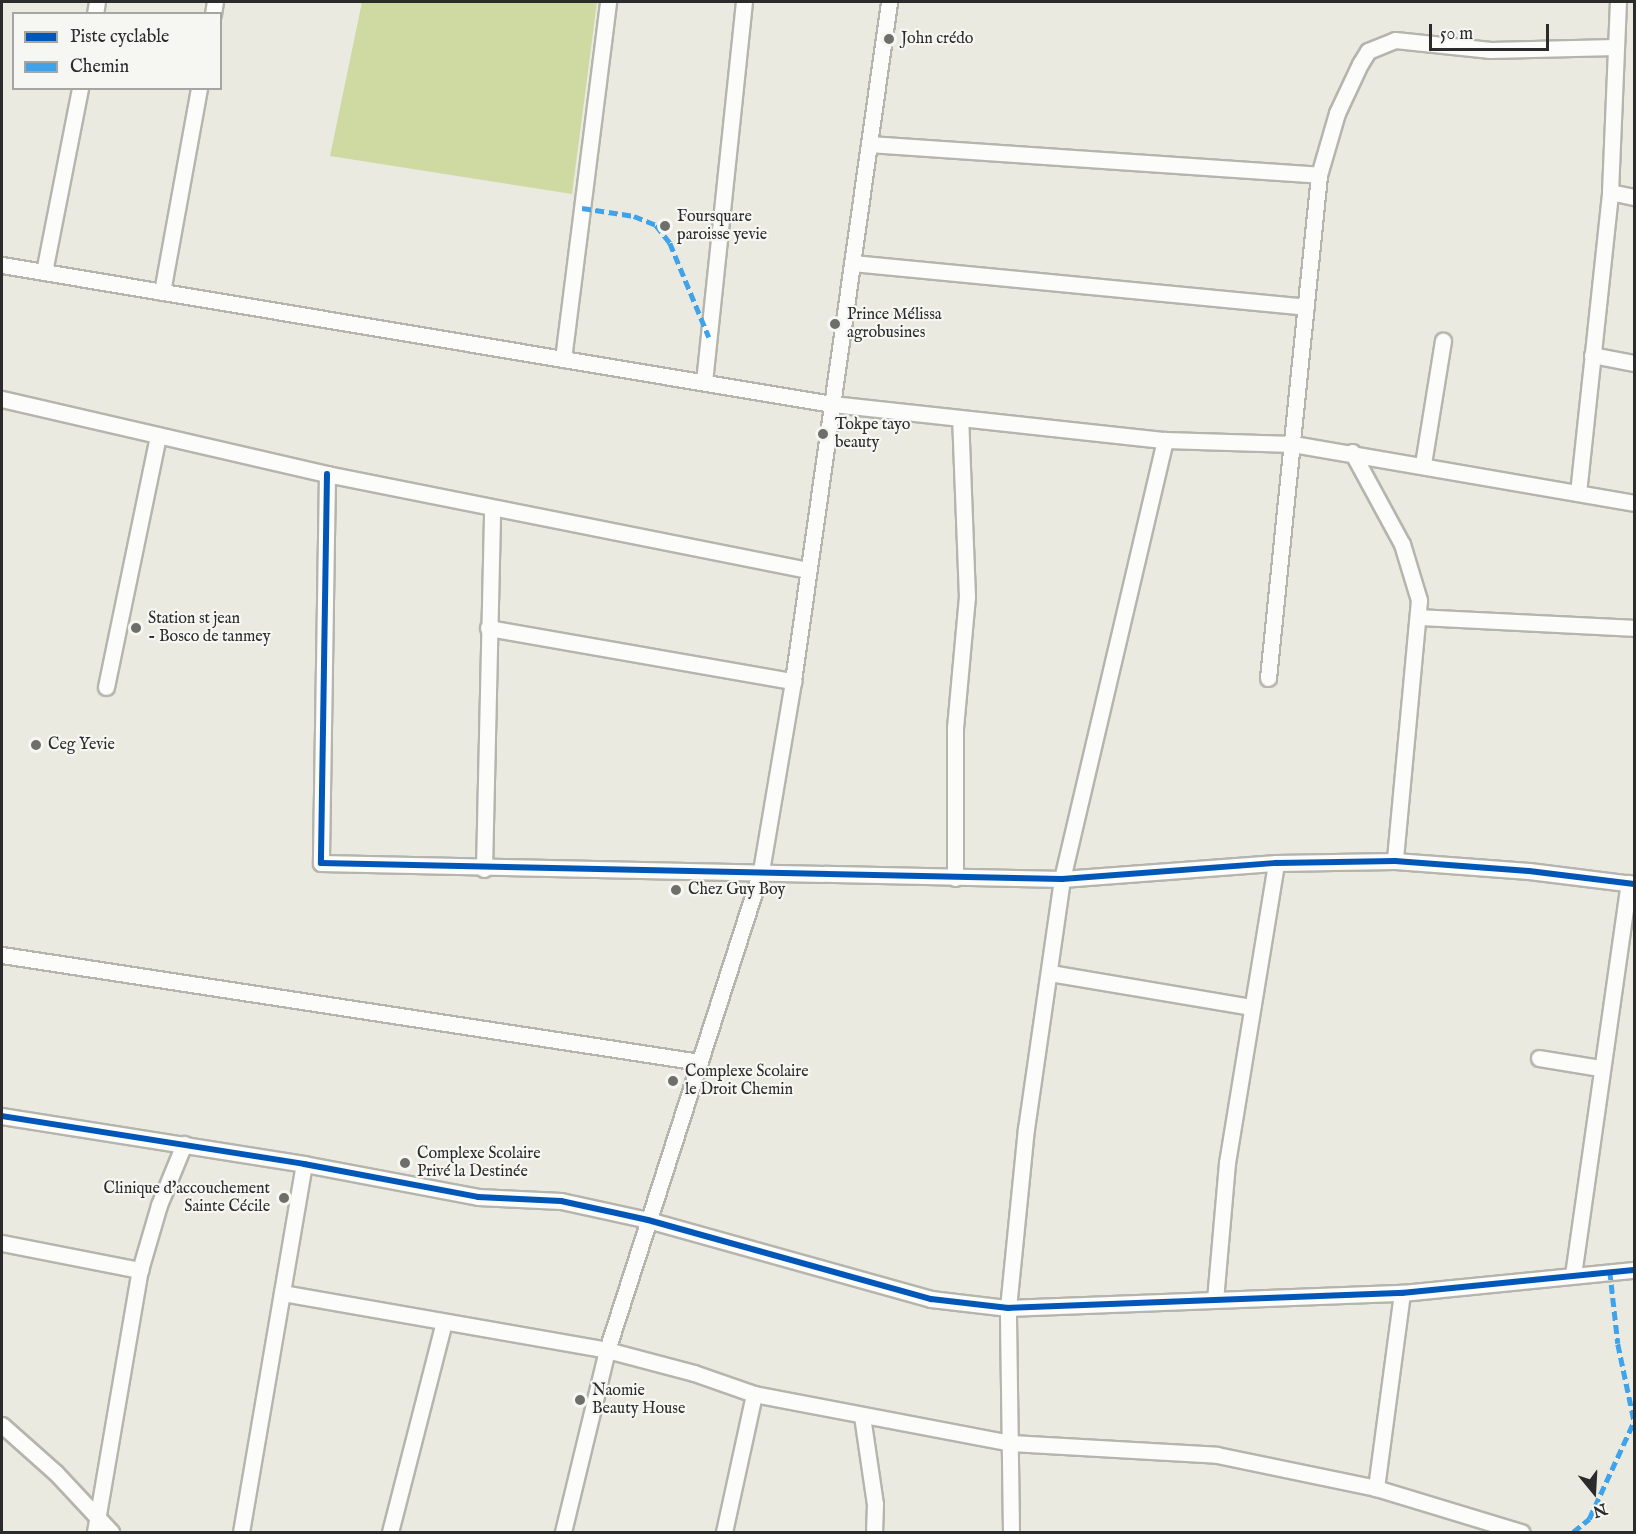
<!DOCTYPE html>
<html>
<head>
<meta charset="utf-8">
<style>
	body { margin:0 }
	#map { position:relative; width:1636px; height:1534px; overflow:hidden; background:#eaeae0; font-family:"IM FELL English",serif }
	div>[style] { position:absolute }
	.green>* { inset:0; background:#cedaa2 }
	.roads { filter:drop-shadow(2px 0 #b5b5ae) drop-shadow(-2px 0 #b5b5ae) drop-shadow(0 2px #b5b5ae) drop-shadow(0 -2px #b5b5ae) }
	.minor>* { height:15px; margin:-7.5px; padding:0 7.5px; transform-origin:7.5px; border-radius:7.5px; background:#fcfcfa }
	.quiet>* { height:4.5px; margin-top:-2.25px; transform-origin:0; background:repeating-linear-gradient(90deg,#3ea3eb 0 9px,transparent 0 13.5px) }
	.cycleway>* { height:6px; margin:-3px; padding:0 3px; transform-origin:3px; border-radius:3px; background:#0057b8 }
	.dots>* { width:16px; height:16px; translate:-50% -50%; box-sizing:border-box; border:3px solid #f6f6f2; border-radius:50% }
	span { translate:-50% -50%; white-space:nowrap; text-align:center; line-height:1.15; -webkit-text-stroke:4.5px #f6f6f2; paint-order:stroke }
	.poi-label { font-size:16px; color:#2b2b2b }
	.left { translate:0 -50%; text-align:left }
	.right { translate:-100% -50%; text-align:right }
	.frame { position:absolute; inset:0; border:3px solid #2b2b2b; pointer-events:none }
	.legend { position:absolute; left:12px; top:12px; width:210px; height:78px; box-sizing:border-box; background:#f6f6f2; border:2px solid #a5a5a2; margin:0; padding:8px 10px; list-style:none; font-size:18px; color:#2b2b2b }
	.legend li { display:flex; align-items:center; gap:12px; height:30px }
	.legend b { width:30px; border:2px solid #a5a5a2 }
	.north { position:absolute; left:1564px; top:1462px; width:60px; height:60px; -webkit-text-stroke:4px #f6f6f2; paint-order:stroke; rotate:162deg; font-size:16px; font-weight:700; line-height:24px; text-align:center; color:#2b2b2b }
	.north::after { content:''; display:block; margin:auto; width:21px; height:27px; background:#2b2b2b; clip-path:polygon(50% 0,100% 100%,50% 72%,0 100%) }
	.scale { position:absolute; left:1429px; top:24px; width:120px; height:27px; box-sizing:border-box; border:3px solid #2b2b2b; border-top:0; padding-left:8px; font-size:18px; line-height:21px; white-space:nowrap; color:#2b2b2b; -webkit-text-stroke:4px #f6f6f2; paint-order:stroke }
</style>
</head>
<body>
<div id="map">
	<div class="green">
		<div style="clip-path:polygon(362px 2px,597px 2px,572px 194px,330px 156px)"></div>
	</div>
	<div class="roads">
		<div class="minor">
			<div style="left:95px;top:14px;width:12px;rotate:-81deg"></div>
			<div style="left:213px;top:14px;width:12px;rotate:-81deg"></div>
			<div style="left:869px;top:144px;width:451px;rotate:3.9deg"></div>
			<div style="left:1610px;top:192px;width:25px;rotate:12deg"></div>
			<div style="left:852px;top:263px;width:456px;rotate:5.5deg"></div>
			<div style="left:2px;top:265px;width:842px;rotate:9.51deg"></div>
			<div style="left:832px;top:404px;width:335px;rotate:6.2deg"></div>
			<div style="left:1165px;top:440px;width:128px;rotate:1.8deg"></div>
			<div style="left:1293px;top:444px;width:346px;rotate:9.8deg"></div>
			<div style="left:44px;top:272px;width:187px;rotate:-78.9deg"></div>
			<div style="left:162px;top:292px;width:207px;rotate:-79.7deg"></div>
			<div style="left:1592px;top:355px;width:43px;rotate:10.8deg"></div>
			<div style="left:563px;top:359px;width:360px;rotate:-82.8deg"></div>
			<div style="left:704px;top:382px;width:382px;rotate:-84deg"></div>
			<div style="left:2px;top:399px;width:334px;rotate:13deg"></div>
			<div style="left:327px;top:474px;width:491px;rotate:11.3deg"></div>
			<div style="left:1352px;top:452px;width:105px;rotate:61.5deg"></div>
			<div style="left:1402px;top:544px;width:59px;rotate:73.1deg"></div>
			<div style="left:1419px;top:600px;width:262px;rotate:95.3deg"></div>
			<div style="left:1423px;top:464px;width:125px;rotate:-80.8deg"></div>
			<div style="left:327px;top:474px;width:389px;rotate:90.9deg"></div>
			<div style="left:321px;top:863px;width:741px;rotate:1.24deg"></div>
			<div style="left:1062px;top:879px;width:215px;rotate:-4.3deg"></div>
			<div style="left:1276px;top:863px;width:119px;rotate:-1deg"></div>
			<div style="left:1395px;top:861px;width:134px;rotate:4.3deg"></div>
			<div style="left:1529px;top:871px;width:106px;rotate:7.1deg"></div>
			<div style="left:1578px;top:493px;width:303px;rotate:-83.9deg"></div>
			<div style="left:1610px;top:192px;width:190px;rotate:-87.6deg"></div>
			<div style="left:1418px;top:617px;width:216px;rotate:2.9deg"></div>
			<div style="left:488px;top:628px;width:310px;rotate:9.9deg"></div>
			<div style="left:1268px;top:678px;width:506px;rotate:-84.21deg"></div>
			<div style="left:1319px;top:175px;width:65px;rotate:-73.8deg"></div>
			<div style="left:1337px;top:113px;width:54px;rotate:-64.9deg"></div>
			<div style="left:1360px;top:64px;width:15px;rotate:-58deg"></div>
			<div style="left:1368px;top:51px;width:29px;rotate:-22deg"></div>
			<div style="left:1395px;top:40px;width:96px;rotate:6deg"></div>
			<div style="left:1490px;top:50px;width:126px;rotate:-1.4deg"></div>
			<div style="left:106px;top:687px;width:257px;rotate:-78.3deg"></div>
			<div style="left:484px;top:869px;width:360px;rotate:-88.7deg"></div>
			<div style="left:955px;top:878px;width:150px;rotate:-90deg"></div>
			<div style="left:955px;top:728px;width:132px;rotate:-84.8deg"></div>
			<div style="left:967px;top:597px;width:179px;rotate:-92.2deg"></div>
			<div style="left:2px;top:955px;width:706px;rotate:8.72deg"></div>
			<div style="left:1050px;top:973px;width:205px;rotate:9.6deg"></div>
			<div style="left:1539px;top:1058px;width:62px;rotate:9.3deg"></div>
			<div style="left:2px;top:1116px;width:306px;rotate:9deg"></div>
			<div style="left:304px;top:1164px;width:177px;rotate:10.7deg"></div>
			<div style="left:478px;top:1197px;width:83px;rotate:2.8deg"></div>
			<div style="left:561px;top:1201px;width:89px;rotate:12.3deg"></div>
			<div style="left:648px;top:1220px;width:294px;rotate:15.6deg"></div>
			<div style="left:931px;top:1299px;width:78px;rotate:6.7deg"></div>
			<div style="left:1008px;top:1308px;width:394px;rotate:-2.2deg"></div>
			<div style="left:1402px;top:1293px;width:233px;rotate:-5.7deg"></div>
			<div style="left:2px;top:1243px;width:141px;rotate:11.1deg"></div>
			<div style="left:1573px;top:1275px;width:396px;rotate:-81.9deg"></div>
			<div style="left:282px;top:1293px;width:330px;rotate:9.9deg"></div>
			<div style="left:607px;top:1350px;width:90px;rotate:14.8deg"></div>
			<div style="left:694px;top:1373px;width:64px;rotate:19.3deg"></div>
			<div style="left:754px;top:1394px;width:262px;rotate:10.8deg"></div>
			<div style="left:1011px;top:1443px;width:206px;rotate:3.3deg"></div>
			<div style="left:1217px;top:1455px;width:162px;rotate:11.7deg"></div>
			<div style="left:1402px;top:1293px;width:197px;rotate:97.6deg"></div>
			<div style="left:1376px;top:1488px;width:152px;rotate:16.9deg"></div>
			<div style="left:1215px;top:1300px;width:138px;rotate:-85deg"></div>
			<div style="left:1227px;top:1163px;width:304px;rotate:-80.7deg"></div>
			<div style="left:862px;top:1416px;width:89px;rotate:81.6deg"></div>
			<div style="left:875px;top:1504px;width:28px;rotate:92deg"></div>
			<div style="left:2px;top:1425px;width:72px;rotate:41.6deg"></div>
			<div style="left:56px;top:1473px;width:81px;rotate:47deg"></div>
			<div style="left:95px;top:1532px;width:266px;rotate:-80.3deg"></div>
			<div style="left:140px;top:1270px;width:68px;rotate:-73.7deg"></div>
			<div style="left:159px;top:1205px;width:66px;rotate:-67.7deg"></div>
			<div style="left:241px;top:1532px;width:373px;rotate:-80.3deg"></div>
			<div style="left:390px;top:1532px;width:217px;rotate:-75.6deg"></div>
			<div style="left:563px;top:1532px;width:187px;rotate:-76.4deg"></div>
			<div style="left:607px;top:1350px;width:503px;rotate:-72.18deg"></div>
			<div style="left:761px;top:871px;width:193px;rotate:-80.4deg"></div>
			<div style="left:793px;top:681px;width:686px;rotate:-81.95deg"></div>
			<div style="left:724px;top:1532px;width:141px;rotate:-77.7deg"></div>
			<div style="left:1011px;top:1532px;width:224px;rotate:-90.8deg"></div>
			<div style="left:1008px;top:1308px;width:180px;rotate:-84.3deg"></div>
			<div style="left:1026px;top:1129px;width:253px;rotate:-81.8deg"></div>
			<div style="left:1062px;top:879px;width:451px;rotate:-76.8deg"></div>
		</div>
	</div>
	<div class="quiet">
		<div style="left:582px;top:208px;width:53px;rotate:8.7deg"></div>
		<div style="left:634px;top:216px;width:24px;rotate:22deg"></div>
		<div style="left:656px;top:225px;width:23px;rotate:52deg"></div>
		<div style="left:670px;top:243px;width:102px;rotate:67.5deg"></div>
		<div style="left:1610px;top:1271px;width:73px;rotate:83.7deg"></div>
		<div style="left:1618px;top:1344px;width:78px;rotate:78.1deg"></div>
		<div style="left:1573px;top:1532px;width:21px;rotate:-39deg"></div>
		<div style="left:1589px;top:1519px;width:108px;rotate:-65.3deg"></div>
	</div>
	<div class="cycleway">
		<div style="left:327px;top:474px;width:389px;rotate:90.9deg"></div>
		<div style="left:321px;top:863px;width:741px;rotate:1.24deg"></div>
		<div style="left:1062px;top:879px;width:215px;rotate:-4.3deg"></div>
		<div style="left:1276px;top:863px;width:119px;rotate:-1deg"></div>
		<div style="left:1395px;top:861px;width:134px;rotate:4.3deg"></div>
		<div style="left:1529px;top:871px;width:106px;rotate:7.1deg"></div>
		<div style="left:2px;top:1116px;width:306px;rotate:9deg"></div>
		<div style="left:304px;top:1164px;width:177px;rotate:10.7deg"></div>
		<div style="left:478px;top:1197px;width:83px;rotate:2.8deg"></div>
		<div style="left:561px;top:1201px;width:89px;rotate:12.3deg"></div>
		<div style="left:648px;top:1220px;width:294px;rotate:15.6deg"></div>
		<div style="left:931px;top:1299px;width:78px;rotate:6.7deg"></div>
		<div style="left:1008px;top:1308px;width:394px;rotate:-2.2deg"></div>
		<div style="left:1402px;top:1293px;width:233px;rotate:-5.7deg"></div>
	</div>
	<div class="dots">
		<div style="left:889px;top:39px;background:#6e6e6a"></div>
		<div style="left:665px;top:226px;background:#6e6e6a"></div>
		<div style="left:835px;top:324px;background:#6e6e6a"></div>
		<div style="left:823px;top:434px;background:#6e6e6a"></div>
		<div style="left:136px;top:628px;background:#6e6e6a"></div>
		<div style="left:36px;top:745px;background:#6e6e6a"></div>
		<div style="left:676px;top:890px;background:#6e6e6a"></div>
		<div style="left:673px;top:1081px;background:#6e6e6a"></div>
		<div style="left:405px;top:1163px;background:#6e6e6a"></div>
		<div style="left:284px;top:1198px;background:#6e6e6a"></div>
		<div style="left:580px;top:1400px;background:#6e6e6a"></div>
	</div>
	<div class="poi-label">
		<span class="left" style="left:901px;top:39px">John crédo</span>
		<span class="left" style="left:677px;top:226px">Foursquare<br>paroisse yevie</span>
		<span class="left" style="left:847px;top:324px">Prince Mélissa<br>agrobusines</span>
		<span class="left" style="left:835px;top:434px">Tokpe tayo<br>beauty</span>
		<span class="left" style="left:148px;top:628px">Station st jean<br>- Bosco de tanmey</span>
		<span class="left" style="left:48px;top:745px">Ceg Yevie</span>
		<span class="left" style="left:688px;top:890px">Chez Guy Boy</span>
		<span class="left" style="left:685px;top:1081px">Complexe Scolaire<br>le Droit Chemin</span>
		<span class="left" style="left:417px;top:1163px">Complexe Scolaire<br>Privé la Destinée</span>
		<span class="right" style="left:270px;top:1198px">Clinique d'accouchement<br>Sainte Cécile</span>
		<span class="left" style="left:592px;top:1400px">Naomie<br>Beauty House</span>
	</div>
	<div class="frame"></div>
	<ul class="legend">
	<li><b style="height:8px;background:#0057b8"></b>Piste cyclable</li>
	<li><b style="height:8px;background:#3ea3eb"></b>Chemin</li>
	</ul>
	<div class="north">N</div>
	<div class="scale">50 m</div>
</div>
</body>
</html>
